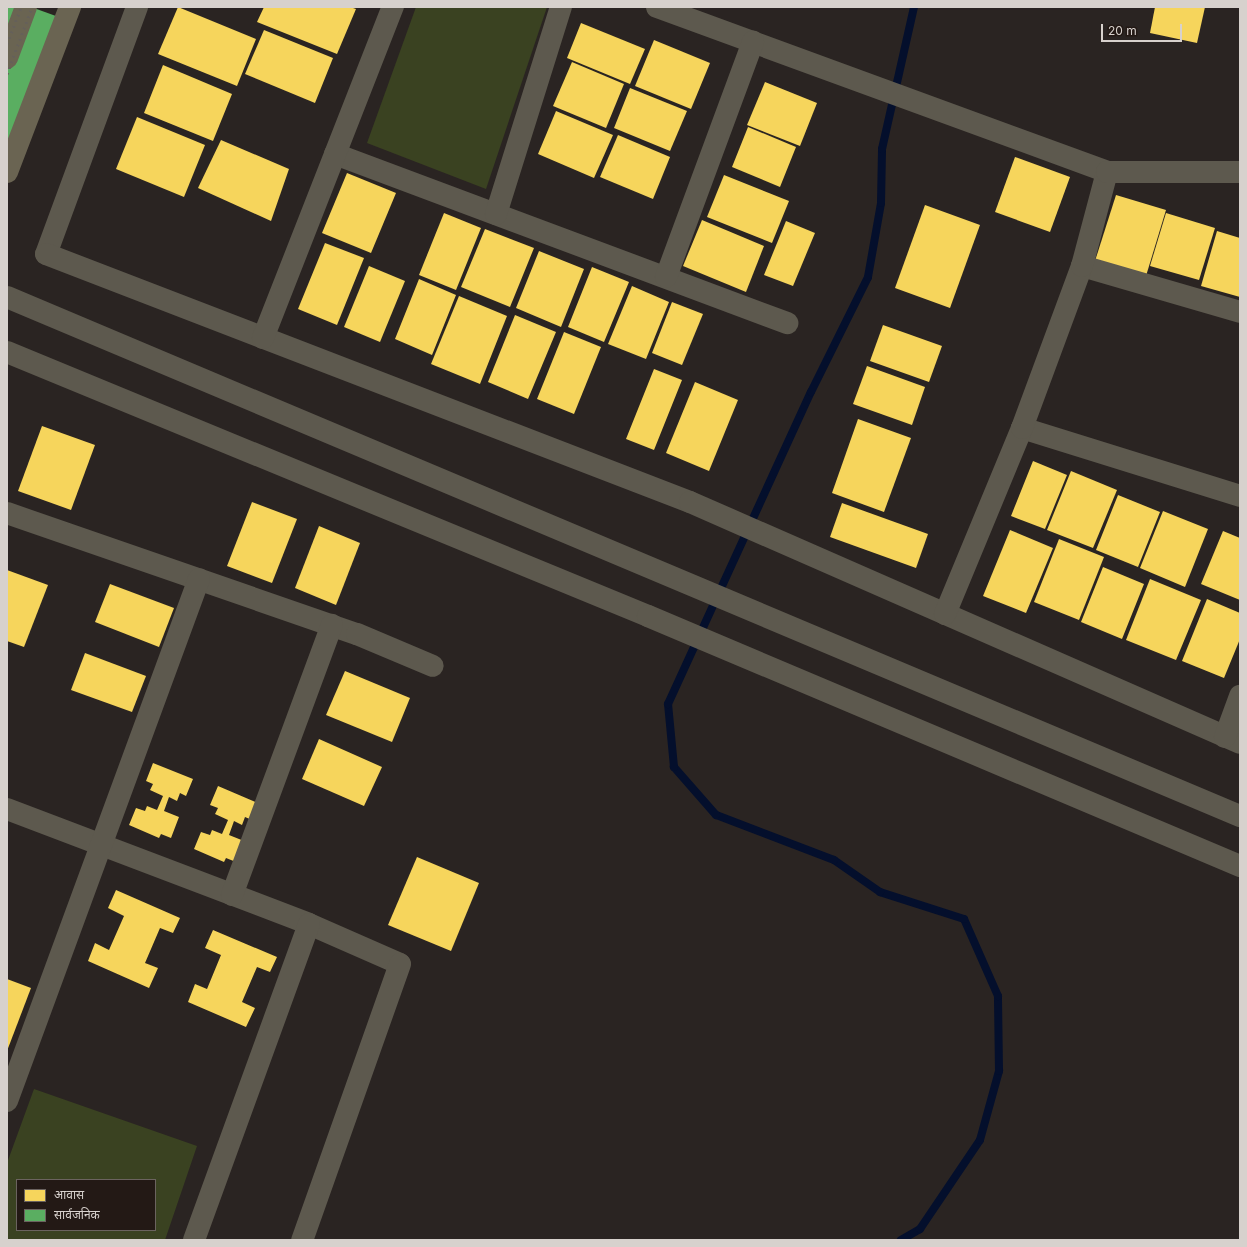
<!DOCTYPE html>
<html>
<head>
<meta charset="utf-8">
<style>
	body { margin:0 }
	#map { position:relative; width:1247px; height:1247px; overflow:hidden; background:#2a2422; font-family:Inter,"Noto Sans Devanagari",sans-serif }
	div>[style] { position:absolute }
	.green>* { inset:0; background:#3a4221 }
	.homes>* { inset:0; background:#f6d55c }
	.public>* { inset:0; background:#5aae61 }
	.stream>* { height:8px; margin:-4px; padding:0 4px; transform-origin:4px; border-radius:4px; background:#040f2c }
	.minor>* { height:22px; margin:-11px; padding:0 11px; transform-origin:11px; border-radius:11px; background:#5d594e }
	.major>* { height:22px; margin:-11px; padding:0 11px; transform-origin:11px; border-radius:11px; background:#6a6452 }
	.rail>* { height:3px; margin-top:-1.5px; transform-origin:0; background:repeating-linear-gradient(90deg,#656059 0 2px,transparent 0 6px) }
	span { translate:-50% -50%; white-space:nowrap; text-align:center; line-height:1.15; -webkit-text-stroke:4px #231915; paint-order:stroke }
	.frame { position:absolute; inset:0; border:8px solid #d7d1cd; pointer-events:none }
	.legend { position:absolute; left:16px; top:1179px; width:140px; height:52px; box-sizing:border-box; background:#231915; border:1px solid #6b635f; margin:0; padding:5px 7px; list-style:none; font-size:12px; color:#d7d1cd }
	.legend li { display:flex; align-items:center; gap:8px; height:20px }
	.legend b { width:20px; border:1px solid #6b635f }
	.scale { position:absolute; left:1101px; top:24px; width:81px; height:18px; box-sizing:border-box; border:2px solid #d7d1cd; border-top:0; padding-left:5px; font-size:12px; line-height:14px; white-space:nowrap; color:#d7d1cd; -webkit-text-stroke:3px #231915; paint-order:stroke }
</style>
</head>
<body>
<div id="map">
	<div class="green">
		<div style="clip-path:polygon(416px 7px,547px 7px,486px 189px,367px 143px)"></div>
		<div style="clip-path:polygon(evenodd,34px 1089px,197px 1146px,165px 1240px,7px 1240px,7px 1163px,34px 1089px,17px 1180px,155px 1180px,155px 1230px,17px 1230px,17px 1180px)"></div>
	</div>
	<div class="homes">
		<div style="clip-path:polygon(178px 7px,256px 39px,237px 86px,158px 54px)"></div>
		<div style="clip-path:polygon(264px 7px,350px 7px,356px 9px,337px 54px,257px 22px)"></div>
		<div style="clip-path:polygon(1155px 7px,1205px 7px,1197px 43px,1150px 33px)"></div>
		<div style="clip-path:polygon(581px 23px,645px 49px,630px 84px,567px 58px)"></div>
		<div style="clip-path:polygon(264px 30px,333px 58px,315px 103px,245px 74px)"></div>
		<div style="clip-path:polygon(654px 40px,710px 63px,691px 109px,635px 86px)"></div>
		<div style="clip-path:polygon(572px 62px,624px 84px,606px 128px,553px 106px)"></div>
		<div style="clip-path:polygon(163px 65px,232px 94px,213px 141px,144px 113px)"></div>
		<div style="clip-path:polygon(765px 82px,817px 103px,800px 146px,747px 125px)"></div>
		<div style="clip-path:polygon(630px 88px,687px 111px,670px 151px,614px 128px)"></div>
		<div style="clip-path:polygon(556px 111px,613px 135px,594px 178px,538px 154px)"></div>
		<div style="clip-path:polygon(137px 117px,205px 145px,184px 197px,116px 169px)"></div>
		<div style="clip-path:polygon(748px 127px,796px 147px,780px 187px,732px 167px)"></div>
		<div style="clip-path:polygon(618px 135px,670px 157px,653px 199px,600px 177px)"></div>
		<div style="clip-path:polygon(221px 140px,289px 169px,271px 221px,198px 188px)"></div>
		<div style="clip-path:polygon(1015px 157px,1070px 177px,1050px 232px,995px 212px)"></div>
		<div style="clip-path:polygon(347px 173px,396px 193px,371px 253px,322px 233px)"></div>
		<div style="clip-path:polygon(724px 175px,789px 201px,772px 243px,707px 217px)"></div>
		<div style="clip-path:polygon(1116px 195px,1166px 210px,1146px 276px,1095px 261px)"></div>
		<div style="clip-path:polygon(925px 205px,980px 225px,950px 308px,895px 288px)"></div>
		<div style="clip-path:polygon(444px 213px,481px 228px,456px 290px,419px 275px)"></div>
		<div style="clip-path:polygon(1166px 213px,1215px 228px,1199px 280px,1150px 266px)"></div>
		<div style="clip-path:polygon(702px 220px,764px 246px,746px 292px,683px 266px)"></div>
		<div style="clip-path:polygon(786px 221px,815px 233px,793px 286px,764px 275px)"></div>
		<div style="clip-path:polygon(485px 229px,534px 248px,510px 307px,461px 287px)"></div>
		<div style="clip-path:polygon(1217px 231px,1240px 238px,1240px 297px,1201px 286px)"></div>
		<div style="clip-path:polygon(325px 243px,364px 258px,337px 325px,298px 309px)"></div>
		<div style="clip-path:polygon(539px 251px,584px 269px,561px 327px,516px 308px)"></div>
		<div style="clip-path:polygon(369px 266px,405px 281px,380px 342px,344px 327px)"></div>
		<div style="clip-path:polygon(592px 267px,629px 282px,604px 342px,568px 327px)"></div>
		<div style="clip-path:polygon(419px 279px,456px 295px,432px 355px,395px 339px)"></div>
		<div style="clip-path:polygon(632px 286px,669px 302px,646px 359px,608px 344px)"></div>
		<div style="clip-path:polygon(459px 296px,507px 316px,480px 384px,431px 364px)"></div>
		<div style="clip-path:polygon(672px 302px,703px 314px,682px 365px,652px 353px)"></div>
		<div style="clip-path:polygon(515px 315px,556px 332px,528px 399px,488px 382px)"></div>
		<div style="clip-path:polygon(883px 325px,942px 346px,929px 382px,870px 361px)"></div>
		<div style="clip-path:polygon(564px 332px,601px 347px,574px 414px,537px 399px)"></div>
		<div style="clip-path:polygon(867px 366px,925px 387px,912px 425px,853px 404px)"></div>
		<div style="clip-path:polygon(654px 369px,682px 380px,654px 450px,626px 439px)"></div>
		<div style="clip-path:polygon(695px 382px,738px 400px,709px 471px,666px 453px)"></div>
		<div style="clip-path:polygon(858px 419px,911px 438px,884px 512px,832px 493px)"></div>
		<div style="clip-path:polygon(42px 426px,95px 445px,71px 510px,18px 491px)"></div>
		<div style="clip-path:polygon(1033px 461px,1067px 475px,1045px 529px,1011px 516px)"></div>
		<div style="clip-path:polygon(1071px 471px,1117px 490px,1093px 548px,1047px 530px)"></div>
		<div style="clip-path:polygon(1118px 495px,1160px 512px,1138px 567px,1096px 550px)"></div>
		<div style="clip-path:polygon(252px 502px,297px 519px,272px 583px,227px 566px)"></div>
		<div style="clip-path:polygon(842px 503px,928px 534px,916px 568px,830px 537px)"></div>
		<div style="clip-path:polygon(1163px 511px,1208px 529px,1185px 587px,1140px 568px)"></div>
		<div style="clip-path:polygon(319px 526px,360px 543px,336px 605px,295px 588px)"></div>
		<div style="clip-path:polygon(1010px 530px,1053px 548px,1026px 613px,983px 596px)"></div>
		<div style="clip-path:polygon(1223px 531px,1240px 538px,1240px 600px,1201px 584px)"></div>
		<div style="clip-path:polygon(1059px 539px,1104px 557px,1079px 620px,1034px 602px)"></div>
		<div style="clip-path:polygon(1103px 567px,1144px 584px,1122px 639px,1081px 622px)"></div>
		<div style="clip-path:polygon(7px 570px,48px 585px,24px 647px,7px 641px)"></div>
		<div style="clip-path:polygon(1150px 579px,1201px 600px,1176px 660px,1126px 640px)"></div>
		<div style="clip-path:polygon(110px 584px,174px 608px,159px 647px,95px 622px)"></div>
		<div style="clip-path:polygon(1207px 599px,1240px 613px,1240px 639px,1224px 678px,1182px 661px)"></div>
		<div style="clip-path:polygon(85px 653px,146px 676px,132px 712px,71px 690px)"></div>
		<div style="clip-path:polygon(345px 671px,410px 698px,392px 742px,326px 715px)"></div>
		<div style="clip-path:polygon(319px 739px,382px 767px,364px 806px,302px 779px)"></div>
		<div style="clip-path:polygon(153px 763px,193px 779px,186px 796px,180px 793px,177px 801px,169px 797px,164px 811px,179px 817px,171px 838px,161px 834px,159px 838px,129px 825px,136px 808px,145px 811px,147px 806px,157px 810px,163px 796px,150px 790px,153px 784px,146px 781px)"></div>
		<div style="clip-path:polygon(218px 786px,258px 803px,252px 820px,245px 817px,242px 825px,234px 821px,229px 835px,244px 841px,236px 862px,226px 858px,224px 862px,194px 849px,201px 832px,210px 835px,212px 830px,222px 834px,228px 820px,215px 814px,218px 808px,210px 805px)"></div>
		<div style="clip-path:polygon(417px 857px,479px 883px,451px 951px,388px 925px)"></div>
		<div style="clip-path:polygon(116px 890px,180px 918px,173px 933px,160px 928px,145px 963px,158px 968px,149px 988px,88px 961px,95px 943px,109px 950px,124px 916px,108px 908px)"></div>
		<div style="clip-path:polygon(213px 930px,277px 957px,270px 972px,257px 967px,242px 1002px,255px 1008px,246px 1027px,188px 1002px,195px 984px,207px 989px,221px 955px,205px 948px)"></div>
		<div style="clip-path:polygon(7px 979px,31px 988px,7px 1051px)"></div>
	</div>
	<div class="public">
		<div style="clip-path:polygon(7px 7px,31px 7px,67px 20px,7px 176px)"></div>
	</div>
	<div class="stream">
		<div style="left:901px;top:1240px;width:22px;rotate:-30deg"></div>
		<div style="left:920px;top:1229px;width:107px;rotate:-56deg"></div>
		<div style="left:980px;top:1140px;width:72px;rotate:-74.6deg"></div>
		<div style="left:999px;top:1071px;width:75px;rotate:-90.8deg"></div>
		<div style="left:998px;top:996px;width:84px;rotate:-113.8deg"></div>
		<div style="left:964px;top:919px;width:88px;rotate:-162.2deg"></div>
		<div style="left:880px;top:892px;width:56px;rotate:-145.2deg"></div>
		<div style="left:834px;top:860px;width:126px;rotate:-159.1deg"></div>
		<div style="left:716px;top:815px;width:64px;rotate:-131.2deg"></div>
		<div style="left:674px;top:767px;width:63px;rotate:-95.4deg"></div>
		<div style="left:668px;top:704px;width:343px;rotate:-65.4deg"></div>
		<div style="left:811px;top:392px;width:128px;rotate:-63.6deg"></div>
		<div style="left:868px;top:277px;width:75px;rotate:-80deg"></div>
		<div style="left:881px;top:203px;width:54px;rotate:-88.9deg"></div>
		<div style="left:882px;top:149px;width:146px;rotate:-77.3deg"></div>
	</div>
	<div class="minor">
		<div style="left:137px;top:7px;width:263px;rotate:110.2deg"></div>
		<div style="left:46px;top:254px;width:690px;rotate:21.06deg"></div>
		<div style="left:690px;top:502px;width:600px;rotate:23.66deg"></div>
		<div style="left:657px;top:7px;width:479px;rotate:20.1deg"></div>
		<div style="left:335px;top:154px;width:483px;rotate:20.5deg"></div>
		<div style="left:496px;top:214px;width:217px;rotate:-72.6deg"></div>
		<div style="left:1082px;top:266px;width:165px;rotate:16.2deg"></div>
		<div style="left:666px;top:277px;width:251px;rotate:-69.7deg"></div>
		<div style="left:7px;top:297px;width:1338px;rotate:22.83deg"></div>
		<div style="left:263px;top:338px;width:356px;rotate:-68.6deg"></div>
		<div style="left:7px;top:352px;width:693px;rotate:22.38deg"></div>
		<div style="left:648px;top:616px;width:643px;rotate:22.89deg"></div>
		<div style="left:1022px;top:428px;width:228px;rotate:17.3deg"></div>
		<div style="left:7px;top:513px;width:370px;rotate:19.1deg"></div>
		<div style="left:357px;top:634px;width:82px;rotate:22.8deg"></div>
		<div style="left:945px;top:614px;width:201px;rotate:-67.5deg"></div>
		<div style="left:1022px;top:428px;width:173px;rotate:-69.7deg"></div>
		<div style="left:1082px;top:266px;width:97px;rotate:-75.1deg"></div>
		<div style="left:1107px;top:172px;width:133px"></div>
		<div style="left:1225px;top:737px;width:44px;rotate:-69.9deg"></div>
		<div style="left:7px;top:809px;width:323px;rotate:20.8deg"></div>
		<div style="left:309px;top:924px;width:99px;rotate:23.7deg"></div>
		<div style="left:400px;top:964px;width:293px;rotate:109.5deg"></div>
		<div style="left:232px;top:895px;width:288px;rotate:-69.7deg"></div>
		<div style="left:7px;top:1101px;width:556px;rotate:-69.81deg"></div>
		<div style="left:194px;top:1240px;width:336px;rotate:-70deg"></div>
	</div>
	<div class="major">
		<div style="left:7px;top:58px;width:54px;rotate:-69.6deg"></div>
		<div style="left:7px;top:172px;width:177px;rotate:-69.1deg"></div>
	</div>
	<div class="rail">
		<div style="left:7px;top:44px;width:40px;rotate:-69deg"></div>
		<div style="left:7px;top:74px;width:72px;rotate:-69.5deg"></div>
	</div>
	<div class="frame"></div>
	<ul class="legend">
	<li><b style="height:11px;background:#f6d55c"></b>आवास</li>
	<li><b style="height:11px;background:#5aae61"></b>सार्वजनिक</li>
	</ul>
	<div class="scale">20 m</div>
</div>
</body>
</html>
